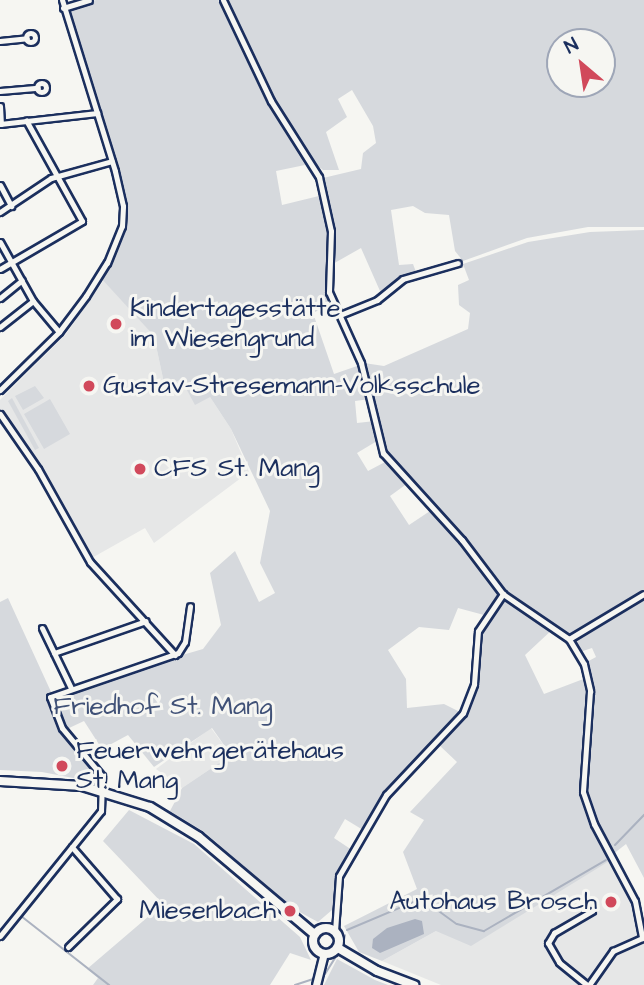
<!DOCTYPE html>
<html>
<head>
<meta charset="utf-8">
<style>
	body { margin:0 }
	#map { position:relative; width:644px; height:985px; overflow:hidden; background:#f6f6f2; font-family:"Architects Daughter",sans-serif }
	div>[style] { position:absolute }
	.built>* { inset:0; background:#e6e7e7 }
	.green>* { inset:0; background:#d6d9dd }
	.water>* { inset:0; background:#abb2c0 }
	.stream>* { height:2px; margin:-1px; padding:0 1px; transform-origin:1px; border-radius:1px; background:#abb2c0 }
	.roads { filter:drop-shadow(2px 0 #1b2f5e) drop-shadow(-2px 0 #1b2f5e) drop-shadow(0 2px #1b2f5e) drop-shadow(0 -2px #1b2f5e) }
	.minor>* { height:5px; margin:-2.5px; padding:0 2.5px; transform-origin:2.5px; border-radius:2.5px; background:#f6f6f2 }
	.minor>.ring { margin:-2.5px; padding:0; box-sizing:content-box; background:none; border:5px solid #f6f6f2; border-radius:50% }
	.tertiary>* { height:7px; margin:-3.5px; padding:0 3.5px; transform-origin:3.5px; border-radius:3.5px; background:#f6f6f2 }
	.secondary>* { height:8px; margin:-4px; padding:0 4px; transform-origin:4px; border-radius:4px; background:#f6f6f2 }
	.secondary>.ring { margin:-4px; padding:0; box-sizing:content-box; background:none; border:8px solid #f6f6f2; border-radius:50% }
	.dots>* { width:19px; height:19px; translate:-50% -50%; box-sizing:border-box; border:4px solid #f6f6f2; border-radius:50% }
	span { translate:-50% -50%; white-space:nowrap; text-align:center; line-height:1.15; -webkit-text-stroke:6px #f6f6f2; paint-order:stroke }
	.poi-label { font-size:26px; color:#1b2f5e }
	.left { translate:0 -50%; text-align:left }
	.right { translate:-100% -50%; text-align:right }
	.park-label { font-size:26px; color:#405177 }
	.north { position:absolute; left:546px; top:28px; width:70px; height:70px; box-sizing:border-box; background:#f6f6f2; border:2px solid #9ea6b7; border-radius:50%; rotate:331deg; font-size:19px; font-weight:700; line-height:28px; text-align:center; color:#1b2f5e }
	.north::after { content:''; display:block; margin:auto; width:24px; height:32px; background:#d1495b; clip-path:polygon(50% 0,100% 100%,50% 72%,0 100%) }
</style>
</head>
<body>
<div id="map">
	<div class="built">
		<div style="clip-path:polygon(104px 280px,154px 336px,165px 388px,181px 378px,210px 397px,231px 429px,249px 472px,154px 543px,145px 528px,90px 559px,0 410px,0 400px,66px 334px)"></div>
		<div style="clip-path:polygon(211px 728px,231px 755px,182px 788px,156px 769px)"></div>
		<div style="clip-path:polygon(611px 860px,634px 901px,644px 941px,644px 985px,441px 985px,382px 961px,436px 931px,575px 880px)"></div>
	</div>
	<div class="green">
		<div style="clip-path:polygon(96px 0,218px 0,266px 101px,305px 165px,276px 171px,282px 205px,323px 195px,329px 230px,327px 292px,331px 304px,313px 313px,334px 374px,360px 365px,370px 399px,355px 401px,357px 423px,375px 421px,377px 441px,357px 453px,368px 471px,387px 461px,408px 483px,390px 496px,409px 525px,430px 511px,461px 541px,501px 594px,484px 615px,458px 608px,449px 630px,419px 627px,388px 650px,406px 679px,407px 708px,444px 704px,462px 713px,384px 794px,363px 830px,345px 819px,334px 838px,352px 850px,337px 876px,332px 910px,318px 922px,294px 909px,203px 831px,170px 811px,182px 788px,231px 755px,212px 728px,154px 767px,128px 735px,102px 749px,84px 721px,67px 729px,53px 701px,131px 670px,203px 649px,221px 625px,210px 573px,235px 551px,259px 602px,275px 593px,260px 563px,270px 511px,231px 429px,210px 397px,195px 405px,181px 379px,165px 388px,154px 336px,100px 277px,124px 226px,125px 205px,66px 9px)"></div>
		<div style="clip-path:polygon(evenodd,226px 0,644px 0,644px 227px,588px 227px,527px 238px,463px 261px,455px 251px,449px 215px,425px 213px,413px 206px,391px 210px,399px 265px,413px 264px,416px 272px,380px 291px,361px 248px,331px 265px,333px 230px,323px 178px,361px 169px,363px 153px,376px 143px,373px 126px,352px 90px,338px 99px,347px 117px,326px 132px,339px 170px,323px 170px,314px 163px,273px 100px,226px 0,560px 42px,602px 42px,602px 84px,560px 84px,560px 42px)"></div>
		<div style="clip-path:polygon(644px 230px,644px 592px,570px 637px,505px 594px,385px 452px,364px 363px,384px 366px,468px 329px,470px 313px,459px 305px,458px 285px,469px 280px,463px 264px,528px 242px,590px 232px)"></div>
		<div style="clip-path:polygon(35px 386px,44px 398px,23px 410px,15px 396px)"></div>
		<div style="clip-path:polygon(12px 398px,39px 448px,35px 450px,8px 401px)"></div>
		<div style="clip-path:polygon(50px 399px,70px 434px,44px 449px,24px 414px)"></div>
		<div style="clip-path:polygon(644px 596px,644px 878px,626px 844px,612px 855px,585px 792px,590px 709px,585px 663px,596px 657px,592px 648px,580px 652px,571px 639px)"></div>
		<div style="clip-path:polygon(503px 597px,554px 628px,525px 655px,544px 694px,586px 678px,582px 793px,611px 860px,471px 946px,436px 931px,382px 961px,359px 952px,344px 926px,417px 889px,403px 852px,424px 820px,410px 812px,457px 762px,438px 744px,473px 701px,479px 631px)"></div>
		<div style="clip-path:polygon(8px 598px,52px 694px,47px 702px,60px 729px,99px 775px,99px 783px,42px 772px,0 770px,0 602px)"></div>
		<div style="clip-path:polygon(129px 810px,194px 844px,300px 937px,311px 960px,290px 953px,270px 985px,93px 985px,98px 978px,87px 969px,163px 904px,103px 841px)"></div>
		<div style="clip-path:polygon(337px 959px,375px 980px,388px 985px,324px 985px)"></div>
	</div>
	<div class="water">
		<div style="clip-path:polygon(415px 919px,422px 921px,424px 934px,380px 953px,372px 948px,373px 939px,387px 928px)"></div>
	</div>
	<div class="stream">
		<div style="left:615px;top:845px;width:42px;rotate:-46deg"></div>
		<div style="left:21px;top:916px;width:112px;rotate:38.1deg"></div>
		<div style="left:347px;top:930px;width:75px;rotate:-22.8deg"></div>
		<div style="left:416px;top:901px;width:13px;rotate:13deg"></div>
		<div style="left:429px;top:904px;width:34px;rotate:36deg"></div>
		<div style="left:457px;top:924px;width:28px;rotate:15deg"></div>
		<div style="left:484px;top:931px;width:141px;rotate:-30.2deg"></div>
		<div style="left:343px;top:944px;width:9px;rotate:-77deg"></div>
		<div style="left:325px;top:974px;width:19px;rotate:-58deg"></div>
		<div style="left:295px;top:985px;width:20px;rotate:-18deg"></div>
	</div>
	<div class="roads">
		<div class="minor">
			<div style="left:223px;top:0;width:112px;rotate:64.6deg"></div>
			<div style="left:271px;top:101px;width:90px;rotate:57.7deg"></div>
			<div style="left:319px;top:177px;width:55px;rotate:77.5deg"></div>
			<div style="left:331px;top:231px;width:61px;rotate:91.9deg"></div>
			<div style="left:329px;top:292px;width:78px;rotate:65.7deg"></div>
			<div style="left:361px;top:363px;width:93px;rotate:76.3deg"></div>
			<div style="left:383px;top:453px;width:118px;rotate:47.8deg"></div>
			<div style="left:462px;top:540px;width:68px;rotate:52.8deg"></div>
			<div style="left:503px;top:594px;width:80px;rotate:34.3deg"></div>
			<div style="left:569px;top:639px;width:29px;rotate:59deg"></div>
			<div style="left:584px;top:664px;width:28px;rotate:77deg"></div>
			<div style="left:590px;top:691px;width:101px;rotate:94deg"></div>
			<div style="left:583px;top:792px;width:34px;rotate:71deg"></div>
			<div style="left:594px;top:824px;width:87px;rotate:62deg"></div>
			<div style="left:635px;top:901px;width:38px;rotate:79deg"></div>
			<div style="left:63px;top:8px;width:27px;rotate:-17deg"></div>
			<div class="ring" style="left:26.5px;top:33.5px;width:4px;height:4px"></div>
			<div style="left:0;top:41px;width:27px;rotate:-6deg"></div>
			<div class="ring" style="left:37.5px;top:83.5px;width:4px;height:4px"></div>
			<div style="left:0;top:91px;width:38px;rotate:-5deg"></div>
			<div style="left:0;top:106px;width:18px;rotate:87deg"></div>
			<div style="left:0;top:124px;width:98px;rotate:-6.5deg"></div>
			<div style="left:0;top:185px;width:24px;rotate:62deg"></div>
			<div style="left:0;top:212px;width:61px;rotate:-33.7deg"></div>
			<div style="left:51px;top:178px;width:63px;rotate:-15.6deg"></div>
			<div style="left:0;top:242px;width:68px;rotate:60.8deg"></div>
			<div style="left:33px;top:301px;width:40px;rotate:50deg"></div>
			<div style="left:0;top:269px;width:95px;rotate:-30.3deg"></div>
			<div style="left:82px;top:221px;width:115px;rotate:-119deg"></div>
			<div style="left:0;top:298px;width:28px;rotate:-39deg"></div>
			<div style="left:340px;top:315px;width:40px;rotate:-22deg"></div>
			<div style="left:377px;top:300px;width:33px;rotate:-39deg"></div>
			<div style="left:403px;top:279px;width:57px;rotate:-16.2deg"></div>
			<div style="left:0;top:327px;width:42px;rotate:-38.2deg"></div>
			<div style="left:0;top:390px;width:83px;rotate:-44.5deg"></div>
			<div style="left:59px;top:332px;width:45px;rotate:-53.1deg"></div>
			<div style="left:86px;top:296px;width:39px;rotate:-58deg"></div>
			<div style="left:107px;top:263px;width:40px;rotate:-68deg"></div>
			<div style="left:122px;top:226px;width:20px;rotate:-87deg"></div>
			<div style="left:123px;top:206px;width:36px;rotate:-103deg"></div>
			<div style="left:115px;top:171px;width:179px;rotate:-107.2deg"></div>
			<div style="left:0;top:414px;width:67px;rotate:55.4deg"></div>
			<div style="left:38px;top:469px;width:107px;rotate:60.8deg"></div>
			<div style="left:90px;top:562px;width:126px;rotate:47.6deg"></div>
			<div style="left:42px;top:628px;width:67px;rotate:64.2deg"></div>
			<div style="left:569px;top:639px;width:87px;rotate:-31deg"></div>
			<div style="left:54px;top:653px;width:97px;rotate:-19.2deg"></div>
			<div style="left:335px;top:931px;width:55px;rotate:-85.8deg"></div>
			<div style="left:339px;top:876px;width:94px;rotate:-59.9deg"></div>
			<div style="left:386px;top:795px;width:112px;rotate:-46.8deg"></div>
			<div style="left:463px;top:713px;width:31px;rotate:-69deg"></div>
			<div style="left:474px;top:684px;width:53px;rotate:-85.7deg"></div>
			<div style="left:478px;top:631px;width:45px;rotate:-56deg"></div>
			<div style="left:0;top:936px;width:161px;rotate:-51.1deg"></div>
			<div style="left:101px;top:811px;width:35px;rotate:-88deg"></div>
			<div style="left:102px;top:776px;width:62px;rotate:-129.8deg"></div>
			<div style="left:62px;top:728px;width:33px;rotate:-111deg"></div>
			<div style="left:50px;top:697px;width:135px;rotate:-19deg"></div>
			<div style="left:178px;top:653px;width:13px;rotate:-58deg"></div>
			<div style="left:185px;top:642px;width:36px;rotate:-82deg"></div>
			<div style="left:68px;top:947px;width:69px;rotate:-44.4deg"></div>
			<div style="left:117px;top:899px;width:69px;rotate:-130.9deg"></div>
			<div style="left:587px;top:985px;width:36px;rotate:-141deg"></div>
			<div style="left:559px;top:962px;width:22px;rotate:-120deg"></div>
			<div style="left:548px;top:943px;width:12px;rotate:-59deg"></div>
			<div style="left:554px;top:933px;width:44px;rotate:-30.1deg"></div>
			<div style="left:589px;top:985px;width:42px;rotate:-54.8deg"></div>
			<div style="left:613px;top:951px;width:32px;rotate:-24deg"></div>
		</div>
		<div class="tertiary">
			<div style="left:316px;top:985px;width:32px;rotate:-76deg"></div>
		</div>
		<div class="secondary">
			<div style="left:0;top:781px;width:82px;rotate:3.5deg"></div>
			<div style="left:82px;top:786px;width:71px;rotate:17.2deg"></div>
			<div style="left:150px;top:807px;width:57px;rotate:31.5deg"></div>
			<div style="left:199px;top:837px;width:150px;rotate:40.1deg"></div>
			<div class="ring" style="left:313px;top:928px;width:18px;height:18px"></div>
			<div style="left:338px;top:948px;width:45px;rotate:30.5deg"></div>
			<div style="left:377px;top:971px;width:40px;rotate:21deg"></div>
		</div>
	</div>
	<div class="dots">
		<div style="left:116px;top:324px;background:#d1495b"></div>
		<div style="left:89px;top:386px;background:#d1495b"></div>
		<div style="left:140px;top:469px;background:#d1495b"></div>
		<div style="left:62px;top:766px;background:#d1495b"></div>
		<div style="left:611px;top:902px;background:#d1495b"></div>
		<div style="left:290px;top:911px;background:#d1495b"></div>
	</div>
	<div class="poi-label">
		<span class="left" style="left:130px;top:324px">Kindertagesstätte<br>im Wiesengrund</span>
		<span class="left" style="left:103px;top:386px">Gustav-Stresemann-Volksschule</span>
		<span class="left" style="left:154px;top:469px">CFS St. Mang</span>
		<span class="left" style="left:76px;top:766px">Feuerwehrgerätehaus<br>St. Mang</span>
		<span class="right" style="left:597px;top:902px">Autohaus Brosch</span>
		<span class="right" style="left:276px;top:911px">Miesenbach</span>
	</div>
	<div class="park-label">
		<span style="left:163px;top:707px">Friedhof St. Mang</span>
	</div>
	<div class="north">N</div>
</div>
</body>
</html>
